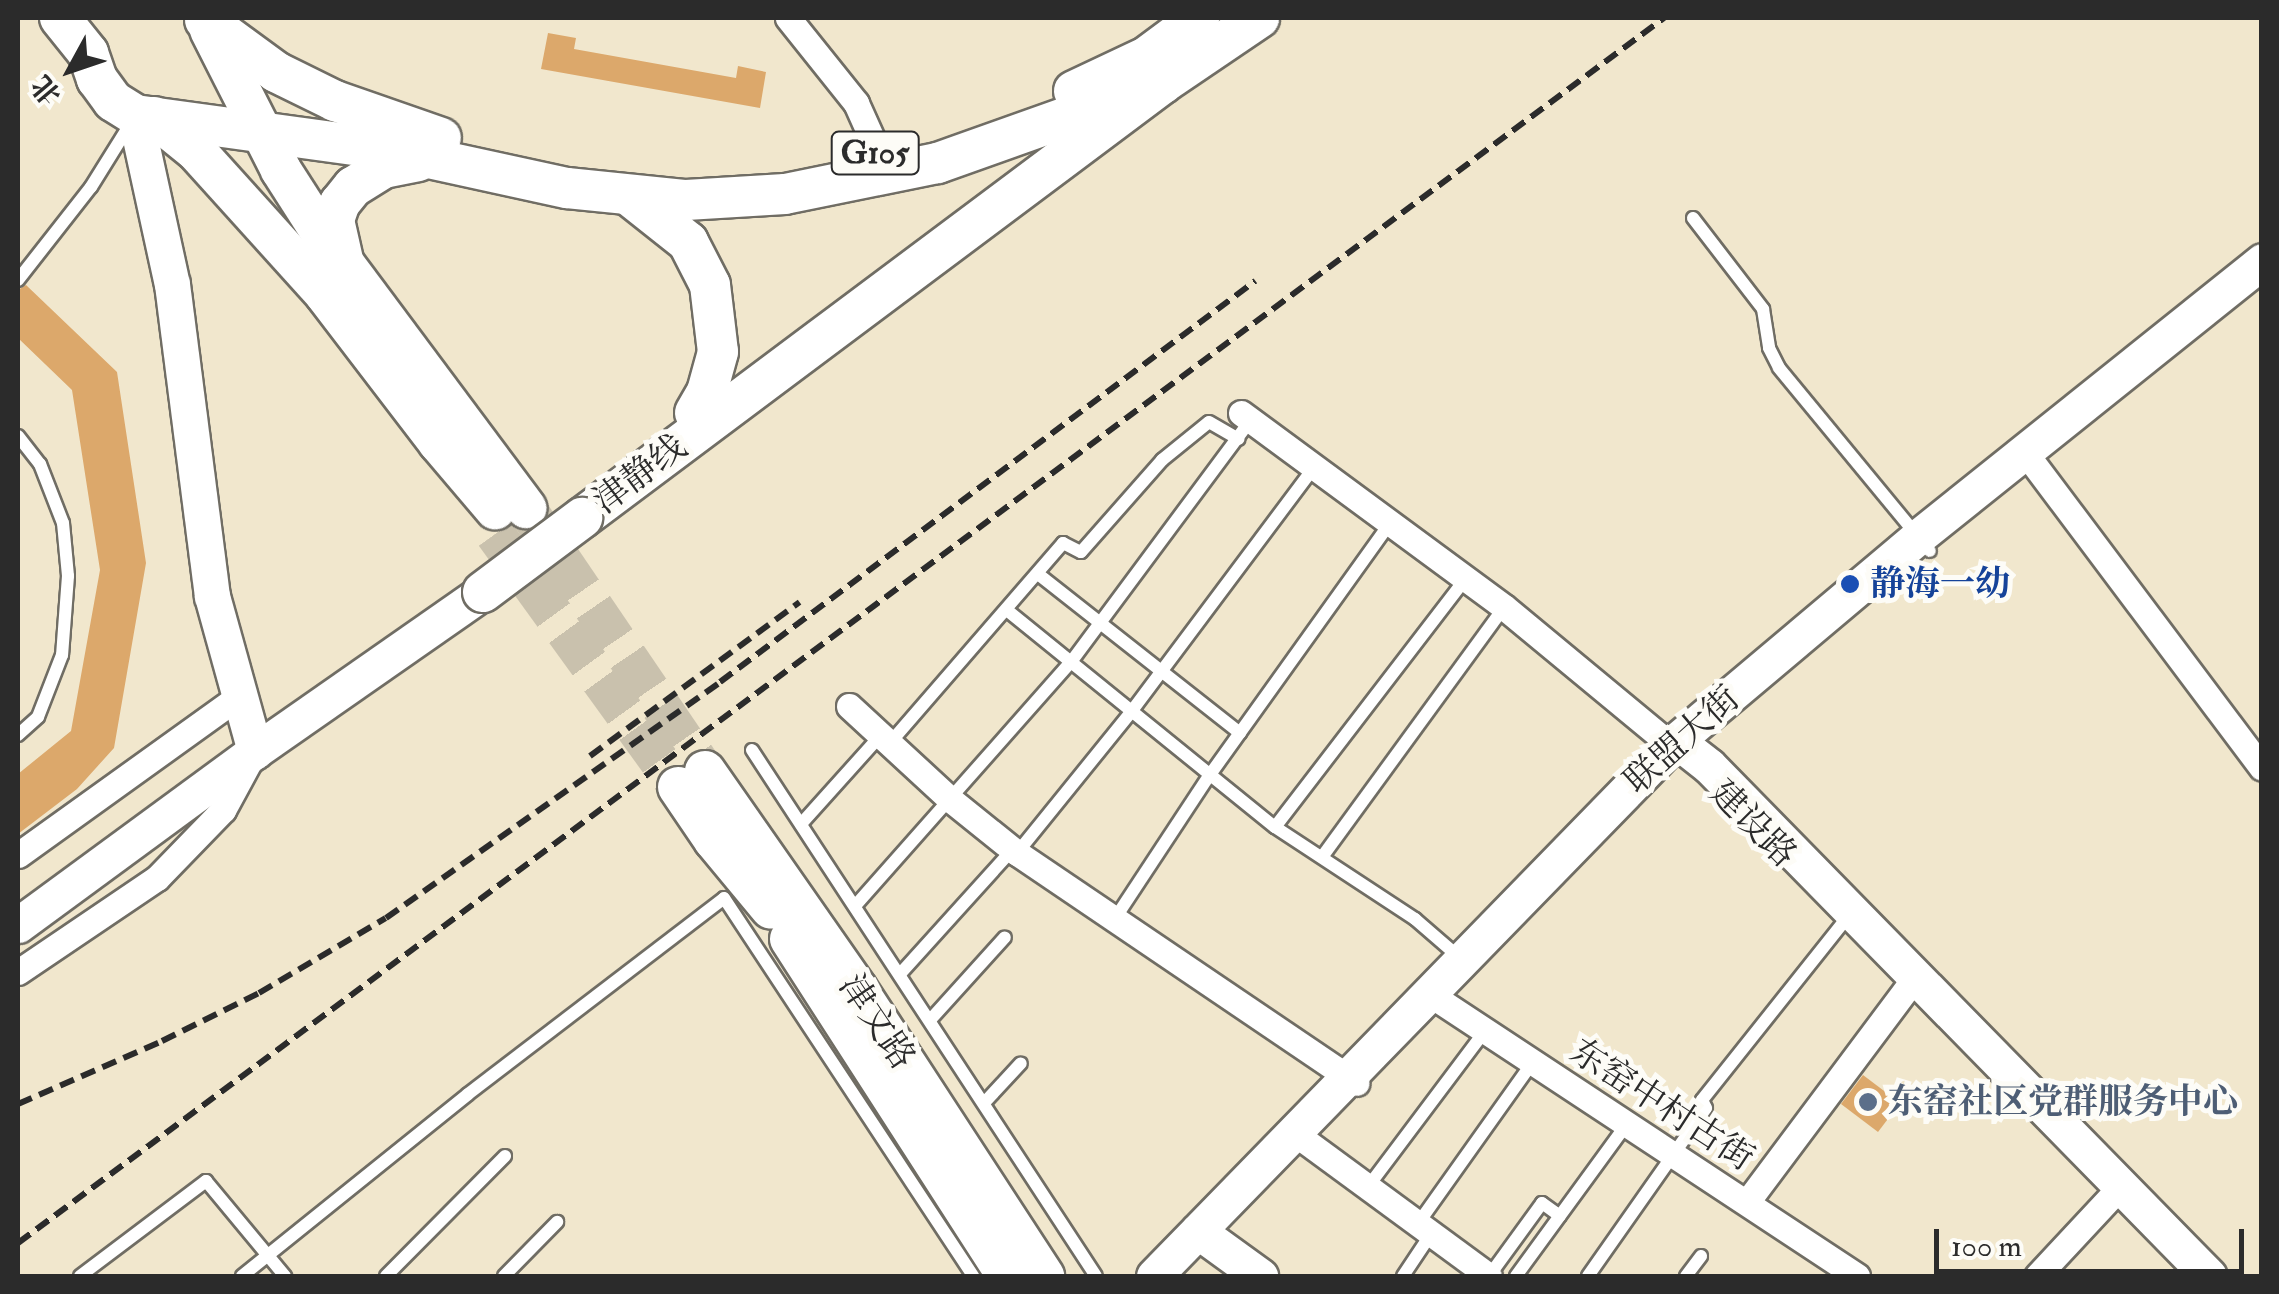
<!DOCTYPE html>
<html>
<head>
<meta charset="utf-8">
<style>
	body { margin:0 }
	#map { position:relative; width:2279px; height:1294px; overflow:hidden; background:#f1e7cd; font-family:"IM FELL Double Pica","Noto Serif SC",serif }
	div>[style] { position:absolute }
	.building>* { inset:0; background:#dca86b }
	.primary-tunnel>* { height:40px; margin-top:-20px; transform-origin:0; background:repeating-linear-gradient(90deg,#c9c1ad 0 40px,transparent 0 60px) }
	.roads { filter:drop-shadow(2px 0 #706d64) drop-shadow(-2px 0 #706d64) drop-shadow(0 2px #706d64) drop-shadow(0 -2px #706d64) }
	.lane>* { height:12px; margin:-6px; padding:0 6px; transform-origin:6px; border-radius:6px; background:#fff }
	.street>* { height:25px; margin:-12.5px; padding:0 12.5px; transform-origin:12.5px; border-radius:12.5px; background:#fff }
	.secondary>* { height:35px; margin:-17.5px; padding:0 17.5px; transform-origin:17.5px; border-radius:17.5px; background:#fff }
	.primary>* { height:40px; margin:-20px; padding:0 20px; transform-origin:20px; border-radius:20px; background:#fff }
	.rail>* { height:6px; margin-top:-3px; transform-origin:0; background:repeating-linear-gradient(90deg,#2b2b2b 0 15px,transparent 0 23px) }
	.bridges { filter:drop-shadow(2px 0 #706d64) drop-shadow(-2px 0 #706d64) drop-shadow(0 2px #706d64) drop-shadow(0 -2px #706d64) }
	.primary-bridge>* { height:40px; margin:-20px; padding:0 20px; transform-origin:20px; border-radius:20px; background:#fff }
	.dots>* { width:28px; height:28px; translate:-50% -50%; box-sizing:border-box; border:5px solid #fdfcf7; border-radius:50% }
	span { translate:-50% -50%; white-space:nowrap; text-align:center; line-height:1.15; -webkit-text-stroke:10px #fdfcf7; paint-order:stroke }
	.shield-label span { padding:2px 8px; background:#fdfcf7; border:2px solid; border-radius:8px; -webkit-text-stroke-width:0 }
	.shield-label { font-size:32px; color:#2b2b2b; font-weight:700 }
	.street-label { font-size:35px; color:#2b2b2b }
	.transit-label { font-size:35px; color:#164399; font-weight:700 }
	.left { translate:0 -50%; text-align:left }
	.service-label { font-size:35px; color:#4e5e75; font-weight:700 }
	.frame { position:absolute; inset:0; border:20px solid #2b2b2b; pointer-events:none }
	.north { position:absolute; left:20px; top:20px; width:100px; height:100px; -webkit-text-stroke:8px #fdfcf7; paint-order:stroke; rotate:230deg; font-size:28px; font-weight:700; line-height:40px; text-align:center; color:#2b2b2b }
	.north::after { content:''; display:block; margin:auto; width:35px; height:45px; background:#2b2b2b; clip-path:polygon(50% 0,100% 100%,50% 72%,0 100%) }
	.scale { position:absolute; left:1934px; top:1229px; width:310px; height:45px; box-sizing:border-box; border:5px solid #2b2b2b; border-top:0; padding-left:12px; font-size:30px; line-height:35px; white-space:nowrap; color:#2b2b2b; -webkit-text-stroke:8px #fdfcf7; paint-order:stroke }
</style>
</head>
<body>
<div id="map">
	<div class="building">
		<div style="clip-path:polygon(548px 33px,576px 38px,574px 49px,736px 78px,738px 66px,766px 72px,760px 108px,541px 69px)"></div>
		<div style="clip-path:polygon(26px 285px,117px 372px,146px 563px,114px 748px,77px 789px,18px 834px,18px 774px,71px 731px,100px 570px,72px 390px,18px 338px,18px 290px)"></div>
		<div style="clip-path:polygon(1863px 1075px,1900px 1103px,1878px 1132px,1841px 1104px)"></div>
	</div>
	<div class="primary-tunnel">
		<div style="left:526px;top:508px;width:318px;rotate:55.8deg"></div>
		<div style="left:495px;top:534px;width:312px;rotate:54.1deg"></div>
	</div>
	<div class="roads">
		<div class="lane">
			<div style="left:1693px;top:218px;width:115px;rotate:52.4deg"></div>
			<div style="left:1763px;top:309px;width:39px;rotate:81deg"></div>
			<div style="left:1769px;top:348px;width:22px;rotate:63deg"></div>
			<div style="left:1779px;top:368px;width:237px;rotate:50.5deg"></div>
			<div style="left:18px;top:280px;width:118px;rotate:-51.9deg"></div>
			<div style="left:91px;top:187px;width:72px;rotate:-58.1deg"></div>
			<div style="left:18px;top:436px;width:36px;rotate:52deg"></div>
			<div style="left:40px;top:464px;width:63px;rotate:68.7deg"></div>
			<div style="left:63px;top:523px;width:53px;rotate:84.6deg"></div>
			<div style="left:68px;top:576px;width:79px;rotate:94.3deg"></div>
			<div style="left:62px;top:655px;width:66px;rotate:111.2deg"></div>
			<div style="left:38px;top:717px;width:27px;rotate:138deg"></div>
			<div style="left:1038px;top:574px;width:257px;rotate:38.2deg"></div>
			<div style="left:1008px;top:611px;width:343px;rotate:39deg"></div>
			<div style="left:1275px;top:827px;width:168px;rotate:33.3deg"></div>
			<div style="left:1415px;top:919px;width:60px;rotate:40.9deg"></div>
			<div style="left:889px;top:744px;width:266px;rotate:-49.1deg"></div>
			<div style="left:1063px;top:543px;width:20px;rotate:27deg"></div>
			<div style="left:1081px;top:552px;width:123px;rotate:-48.6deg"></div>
			<div style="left:1162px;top:460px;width:60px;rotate:-39deg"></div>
			<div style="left:1209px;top:422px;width:34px;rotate:30deg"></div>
			<div style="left:752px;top:750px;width:628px;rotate:56.82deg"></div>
			<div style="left:801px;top:824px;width:118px;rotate:-48.1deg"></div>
			<div style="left:1275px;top:827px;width:314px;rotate:-52.5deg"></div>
			<div style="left:1017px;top:853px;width:181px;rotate:-51deg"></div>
			<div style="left:1131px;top:712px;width:306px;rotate:-53.2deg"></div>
			<div style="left:1322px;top:857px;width:309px;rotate:-53.9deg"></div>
			<div style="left:855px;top:906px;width:326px;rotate:-48.5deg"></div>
			<div style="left:1071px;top:662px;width:300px;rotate:-53.4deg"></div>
			<div style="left:1114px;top:920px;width:173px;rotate:-56.6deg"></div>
			<div style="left:1209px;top:776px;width:312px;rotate:-54.4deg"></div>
			<div style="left:900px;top:974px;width:169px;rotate:-47.9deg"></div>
			<div style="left:931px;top:1019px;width:110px;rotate:-47.9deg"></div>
			<div style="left:984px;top:1103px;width:54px;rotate:-47.2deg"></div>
			<div style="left:1367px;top:1188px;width:196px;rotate:-53.1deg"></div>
			<div style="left:1417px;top:1225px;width:200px;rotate:-54.6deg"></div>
			<div style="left:80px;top:1276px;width:158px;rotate:-37deg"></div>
			<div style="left:206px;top:1181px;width:124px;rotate:50.3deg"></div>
			<div style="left:242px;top:1276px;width:290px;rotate:-38.8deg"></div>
			<div style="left:468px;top:1094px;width:322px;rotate:-37.4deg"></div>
			<div style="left:724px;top:898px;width:453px;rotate:56.6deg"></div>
			<div style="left:386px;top:1276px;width:169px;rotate:-45.2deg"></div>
			<div style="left:504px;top:1276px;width:76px;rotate:-45.5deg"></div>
			<div style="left:1403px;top:1276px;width:50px;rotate:-56.3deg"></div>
			<div style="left:1489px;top:1276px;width:90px;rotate:-54deg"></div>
			<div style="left:1542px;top:1203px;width:22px;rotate:36deg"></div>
			<div style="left:1516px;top:1276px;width:188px;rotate:-53.9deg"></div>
			<div style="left:1588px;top:1276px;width:205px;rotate:-54.9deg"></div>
			<div style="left:1706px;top:1108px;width:9px;rotate:-117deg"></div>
			<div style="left:1702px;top:1100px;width:238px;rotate:-51.5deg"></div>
			<div style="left:1686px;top:1276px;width:25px;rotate:-53deg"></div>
		</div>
		<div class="street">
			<div style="left:788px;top:18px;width:109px;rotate:51.3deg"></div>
			<div style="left:856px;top:103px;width:54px;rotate:65.8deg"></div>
			<div style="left:878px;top:152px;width:25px;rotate:78deg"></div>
			<div style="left:1241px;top:413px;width:327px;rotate:36.4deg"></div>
			<div style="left:1504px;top:607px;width:217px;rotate:39.6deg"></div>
			<div style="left:2024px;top:451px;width:396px;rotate:53.1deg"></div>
			<div style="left:849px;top:706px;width:139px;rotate:42.7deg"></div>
			<div style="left:951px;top:800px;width:85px;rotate:38.8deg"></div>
			<div style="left:1017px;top:853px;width:410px;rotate:34.1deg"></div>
			<div style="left:18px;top:855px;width:274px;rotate:-35.7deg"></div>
			<div style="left:18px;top:972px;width:168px;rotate:-34.1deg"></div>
			<div style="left:157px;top:878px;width:95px;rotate:-45.9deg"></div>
			<div style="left:223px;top:810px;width:67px;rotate:-61.5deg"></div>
			<div style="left:1428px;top:993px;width:514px;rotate:33.41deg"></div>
			<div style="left:1293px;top:1132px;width:243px;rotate:36.3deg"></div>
			<div style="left:1747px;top:1202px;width:284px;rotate:-53.2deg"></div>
			<div style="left:2037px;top:1276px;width:123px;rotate:-47deg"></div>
		</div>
		<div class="secondary">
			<div style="left:135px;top:115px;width:173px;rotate:77.7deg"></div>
			<div style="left:172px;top:284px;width:315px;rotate:82.7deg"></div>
			<div style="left:212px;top:596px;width:161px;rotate:74.5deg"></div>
			<div style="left:1671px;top:745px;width:15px;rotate:11deg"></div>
			<div style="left:1686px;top:748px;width:29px;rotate:38deg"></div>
			<div style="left:1709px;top:766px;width:714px;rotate:45.57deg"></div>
			<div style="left:18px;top:925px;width:294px;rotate:-36.3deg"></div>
			<div style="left:255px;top:751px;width:278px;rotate:-34.9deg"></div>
			<div style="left:1198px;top:1231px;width:77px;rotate:36deg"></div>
			<div style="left:1154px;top:1276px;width:741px;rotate:-45.77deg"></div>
			<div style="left:1671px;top:745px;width:323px;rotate:-40.1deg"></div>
			<div style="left:1918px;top:537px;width:441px;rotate:-38.7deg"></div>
		</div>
		<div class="primary">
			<div style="left:60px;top:18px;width:45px;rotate:51.3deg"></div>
			<div style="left:88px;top:53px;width:28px;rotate:71deg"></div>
			<div style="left:97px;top:79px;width:27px;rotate:54deg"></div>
			<div style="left:113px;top:101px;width:26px;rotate:32deg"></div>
			<div style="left:135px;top:115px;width:259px;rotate:7.8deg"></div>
			<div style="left:392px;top:150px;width:179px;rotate:12.3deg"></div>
			<div style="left:567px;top:188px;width:120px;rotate:5.8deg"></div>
			<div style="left:686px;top:200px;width:99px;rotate:-3.5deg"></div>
			<div style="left:785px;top:194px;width:156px;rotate:-11.5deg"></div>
			<div style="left:938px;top:163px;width:239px;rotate:-19.6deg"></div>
			<div style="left:205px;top:20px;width:88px;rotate:36.2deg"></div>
			<div style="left:276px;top:72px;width:66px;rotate:26.2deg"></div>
			<div style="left:335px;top:101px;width:112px;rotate:19.2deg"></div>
			<div style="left:210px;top:30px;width:157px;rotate:63.1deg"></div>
			<div style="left:281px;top:170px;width:76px;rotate:57.4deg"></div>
			<div style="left:322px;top:234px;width:342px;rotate:53.3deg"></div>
			<div style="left:1122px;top:75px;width:96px;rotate:-36.5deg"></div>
			<div style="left:1074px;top:91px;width:75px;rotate:-25.2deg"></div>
			<div style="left:154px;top:117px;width:54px;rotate:39deg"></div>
			<div style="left:196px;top:151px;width:193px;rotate:47.9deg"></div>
			<div style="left:325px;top:294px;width:188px;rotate:52.6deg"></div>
			<div style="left:439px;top:443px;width:87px;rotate:49.7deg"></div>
			<div style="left:630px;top:196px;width:74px;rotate:38.4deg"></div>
			<div style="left:688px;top:242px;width:48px;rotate:62.9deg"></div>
			<div style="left:710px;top:285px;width:67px;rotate:83.2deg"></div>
			<div style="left:718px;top:352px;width:41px;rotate:105.4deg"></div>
			<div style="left:707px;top:392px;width:24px;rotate:120deg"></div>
			<div style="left:343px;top:260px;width:41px;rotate:-102.7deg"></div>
			<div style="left:334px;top:220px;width:18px;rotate:-71deg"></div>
			<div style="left:340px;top:203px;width:21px;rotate:-51deg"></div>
			<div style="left:353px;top:187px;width:36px;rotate:-32deg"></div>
			<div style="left:383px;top:168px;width:36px;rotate:-11deg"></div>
			<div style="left:582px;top:518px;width:726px;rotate:-36.82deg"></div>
			<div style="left:1163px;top:83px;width:116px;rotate:-34.1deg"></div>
			<div style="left:705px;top:771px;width:266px;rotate:55.1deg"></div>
			<div style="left:857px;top:989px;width:343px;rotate:56.9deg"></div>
			<div style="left:678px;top:787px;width:64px;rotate:55.8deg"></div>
			<div style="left:714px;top:840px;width:89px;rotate:50.4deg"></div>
			<div style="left:790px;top:939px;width:401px;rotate:57.2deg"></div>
		</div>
	</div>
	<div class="rail">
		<div style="left:590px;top:756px;width:260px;rotate:-36.3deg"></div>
		<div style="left:18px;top:1104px;width:157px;rotate:-23.6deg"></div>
		<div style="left:162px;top:1041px;width:108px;rotate:-26.3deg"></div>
		<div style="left:259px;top:993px;width:147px;rotate:-30.6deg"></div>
		<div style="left:386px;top:918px;width:409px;rotate:-35.2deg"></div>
		<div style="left:720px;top:682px;width:669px;rotate:-36.85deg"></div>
		<div style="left:18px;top:1243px;width:2052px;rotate:-36.66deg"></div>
	</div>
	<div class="bridges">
		<div class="primary-bridge">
			<div style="left:483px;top:592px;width:124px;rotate:-36.8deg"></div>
		</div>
	</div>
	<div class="dots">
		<div style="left:1850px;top:584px;background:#1a4fb4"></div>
		<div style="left:1868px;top:1102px;background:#5c6f8a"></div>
	</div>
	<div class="shield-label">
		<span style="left:875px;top:153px">G105</span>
	</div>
	<div class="street-label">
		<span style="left:640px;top:474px;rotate:-37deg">津静线</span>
		<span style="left:1682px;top:740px;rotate:-42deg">联盟大街</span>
		<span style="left:1753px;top:824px;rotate:45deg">建设路</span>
		<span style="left:877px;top:1022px;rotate:56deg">津文路</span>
		<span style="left:1662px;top:1105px;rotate:33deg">东窑中村古街</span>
	</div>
	<div class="transit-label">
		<span class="left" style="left:1870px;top:584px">静海一幼</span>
	</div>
	<div class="service-label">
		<span class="left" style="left:1888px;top:1102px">东窑社区党群服务中心</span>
	</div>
	<div class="frame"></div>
	<div class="north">北</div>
	<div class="scale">100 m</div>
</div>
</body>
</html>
